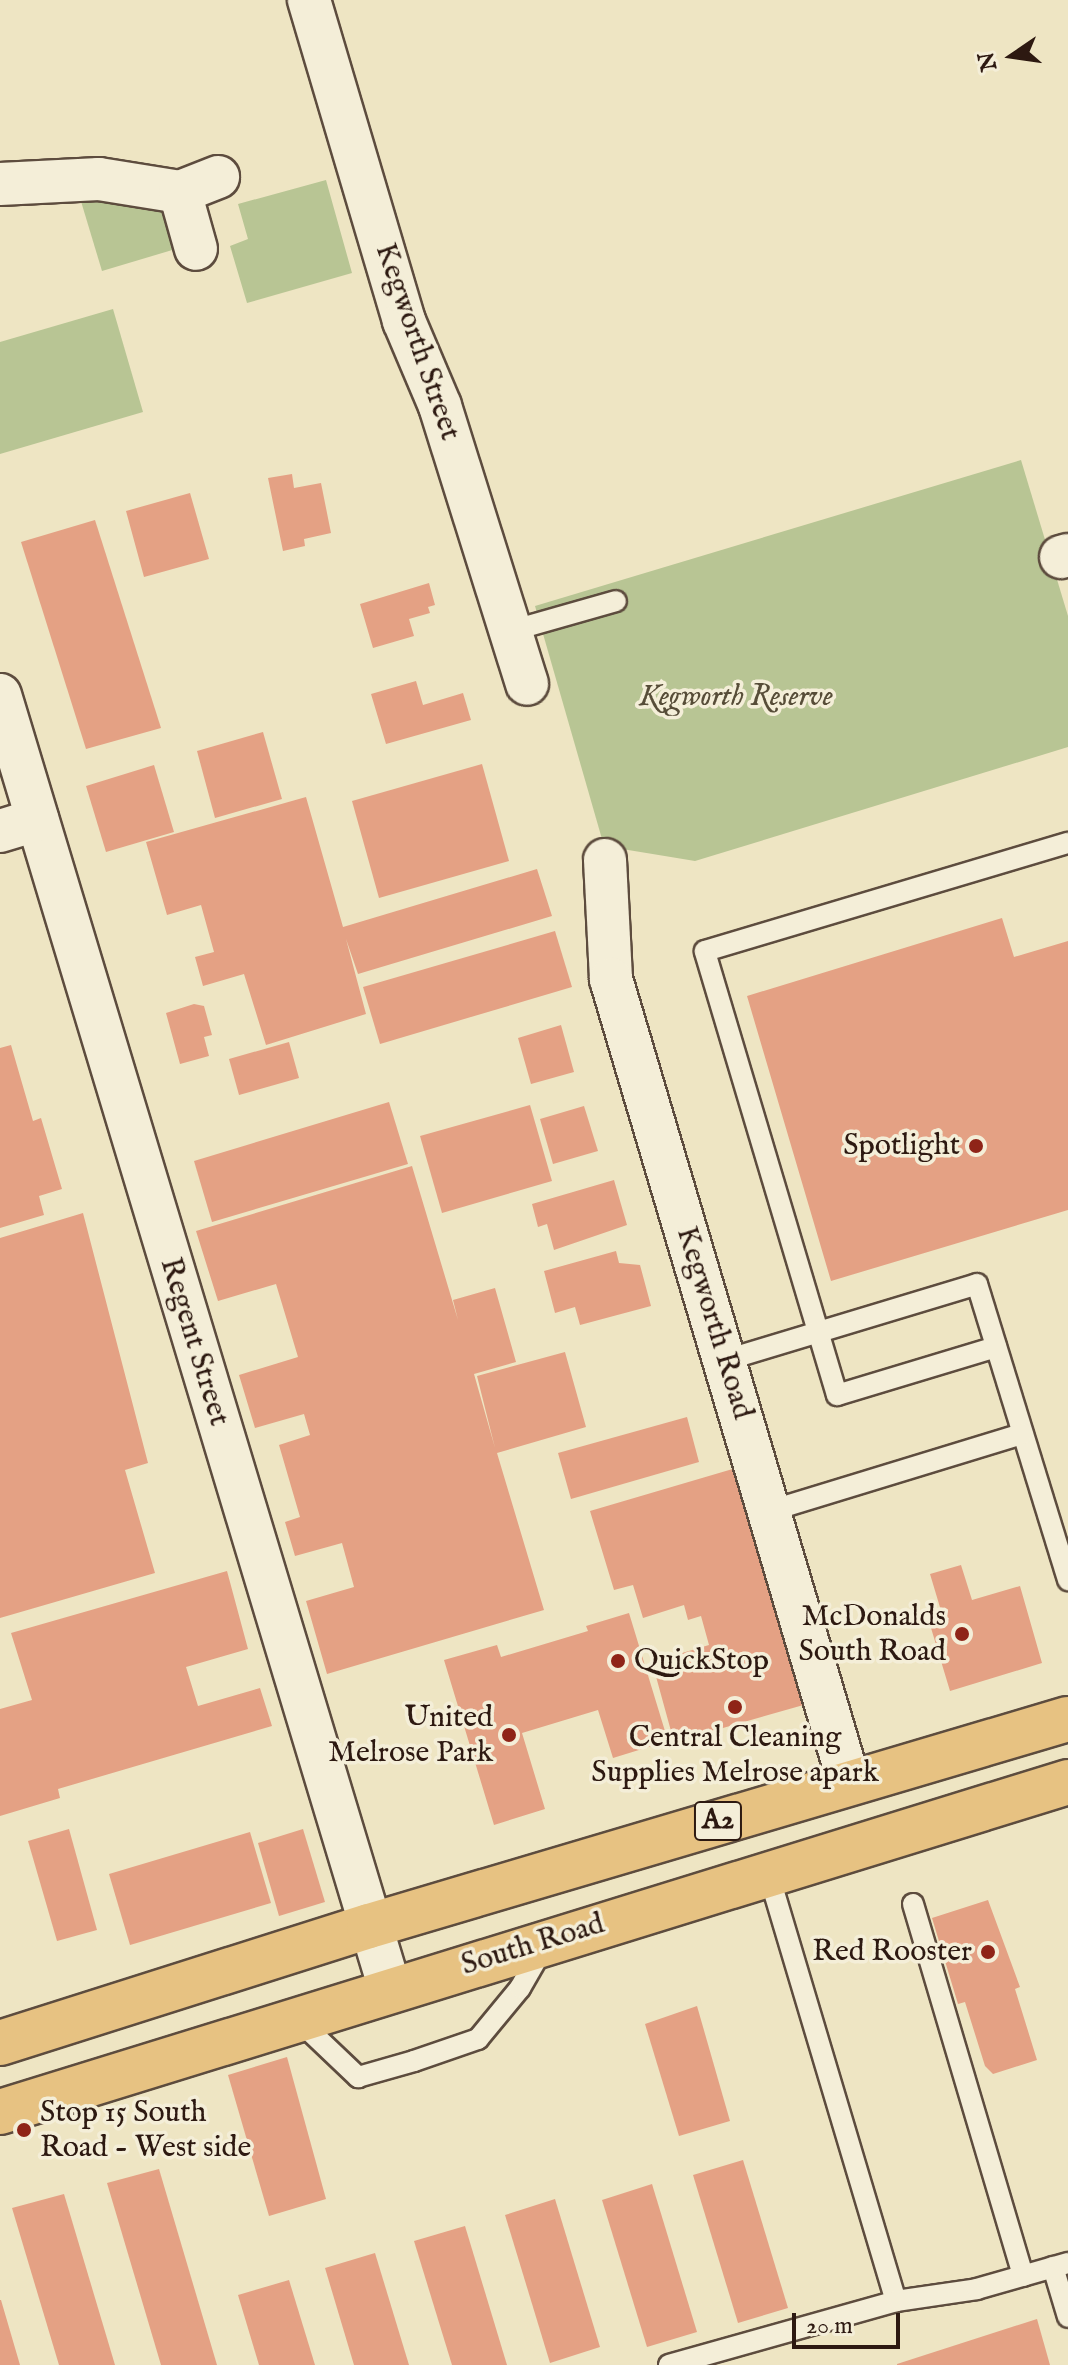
<!DOCTYPE html>
<html>
<head>
<meta charset="utf-8">
<style>
	body { margin:0 }
	#map { position:relative; width:1068px; height:2365px; overflow:hidden; background:#eee5c3; font-family:"IM FELL English",serif }
	div>[style] { position:absolute }
	.green>* { inset:0; background:#b8c594 }
	.building>* { inset:0; background:#e4a184 }
	.roads { filter:drop-shadow(2px 0 #5d4c3e) drop-shadow(-2px 0 #5d4c3e) drop-shadow(0 2px #5d4c3e) drop-shadow(0 -2px #5d4c3e) }
	.lane>* { height:20px; margin:-10px; padding:0 10px; transform-origin:10px; border-radius:10px; background:#f4eed8 }
	.street>* { height:42px; margin:-21px; padding:0 21px; transform-origin:21px; border-radius:21px; background:#f4eed8 }
	.highway>* { height:44px; margin:-22px; padding:0 22px; transform-origin:22px; border-radius:22px; background:#e7c282 }
	.dots>* { width:22px; height:22px; translate:-50% -50%; box-sizing:border-box; border:4px solid #f4eed8; border-radius:50% }
	span { translate:-50% -50%; white-space:nowrap; text-align:center; line-height:1.15; -webkit-text-stroke:7px #f4eed8; paint-order:stroke }
	.shield-label span { padding:2px 6px; background:#f4eed8; border:2px solid; border-radius:6px; -webkit-text-stroke-width:0 }
	.shield-label { font-size:28px; color:#2d1911; font-weight:700 }
	.street-label { font-size:30px; color:#2d1911 }
	.park-label { font-size:30px; color:#574d38; font-style:italic }
	.poi-label { font-size:30px; color:#2d1911 }
	.right { translate:-100% -50%; text-align:right }
	.left { translate:0 -50%; text-align:left }
	.north { position:absolute; left:972px; top:16px; width:80px; height:80px; -webkit-text-stroke:6px #f4eed8; paint-order:stroke; rotate:257deg; font-size:22px; font-weight:700; line-height:32px; text-align:center; color:#2d1911 }
	.north::after { content:''; display:block; margin:auto; width:28px; height:36px; background:#2d1911; clip-path:polygon(50% 0,100% 100%,50% 72%,0 100%) }
	.scale { position:absolute; left:792px; top:2313px; width:108px; height:36px; box-sizing:border-box; border:4px solid #2d1911; border-top:0; padding-left:10px; font-size:24px; line-height:28px; white-space:nowrap; color:#2d1911; -webkit-text-stroke:6px #f4eed8; paint-order:stroke }
</style>
</head>
<body>
<div id="map">
	<div class="green">
		<div style="clip-path:polygon(326px 180px,352px 273px,247px 303px,230px 246px,248px 239px,238px 204px)"></div>
		<div style="clip-path:polygon(80px 198px,165px 206px,179px 248px,102px 271px)"></div>
		<div style="clip-path:polygon(113px 309px,143px 412px,0 454px,0 342px)"></div>
		<div style="clip-path:polygon(1021px 460px,1068px 616px,1068px 747px,695px 861px,604px 846px,535px 606px)"></div>
	</div>
	<div class="building">
		<div style="clip-path:polygon(292px 474px,294px 488px,321px 483px,331px 533px,304px 539px,305px 546px,283px 551px,268px 478px)"></div>
		<div style="clip-path:polygon(190px 493px,209px 559px,144px 577px,126px 511px)"></div>
		<div style="clip-path:polygon(95px 520px,161px 728px,86px 749px,21px 542px)"></div>
		<div style="clip-path:polygon(429px 583px,435px 605px,428px 607px,430px 613px,409px 619px,414px 636px,373px 648px,360px 604px)"></div>
		<div style="clip-path:polygon(416px 681px,423px 705px,463px 693px,471px 720px,386px 744px,371px 694px)"></div>
		<div style="clip-path:polygon(263px 732px,282px 799px,215px 818px,197px 751px)"></div>
		<div style="clip-path:polygon(482px 764px,509px 861px,379px 898px,352px 801px)"></div>
		<div style="clip-path:polygon(154px 765px,174px 832px,106px 852px,86px 786px)"></div>
		<div style="clip-path:polygon(306px 797px,343px 927px,537px 869px,552px 916px,358px 974px,346px 939px,366px 1014px,266px 1045px,244px 974px,203px 986px,195px 957px,214px 952px,201px 905px,167px 915px,146px 842px)"></div>
		<div style="clip-path:polygon(1002px 918px,1014px 957px,1068px 941px,1068px 1210px,831px 1281px,747px 996px)"></div>
		<div style="clip-path:polygon(555px 931px,572px 987px,380px 1044px,363px 987px)"></div>
		<div style="clip-path:polygon(194px 1004px,204px 1006px,212px 1035px,204px 1037px,209px 1056px,180px 1064px,166px 1013px)"></div>
		<div style="clip-path:polygon(561px 1025px,574px 1072px,531px 1084px,518px 1038px)"></div>
		<div style="clip-path:polygon(289px 1042px,299px 1078px,239px 1095px,229px 1059px)"></div>
		<div style="clip-path:polygon(11px 1045px,33px 1121px,41px 1118px,62px 1189px,39px 1196px,44px 1215px,0 1228px,0 1048px)"></div>
		<div style="clip-path:polygon(389px 1102px,408px 1164px,212px 1222px,194px 1161px)"></div>
		<div style="clip-path:polygon(530px 1105px,552px 1181px,442px 1213px,420px 1136px)"></div>
		<div style="clip-path:polygon(584px 1106px,598px 1151px,553px 1164px,540px 1119px)"></div>
		<div style="clip-path:polygon(412px 1166px,458px 1320px,453px 1300px,495px 1288px,516px 1362px,474px 1374px,495px 1448px,477px 1376px,565px 1352px,586px 1427px,497px 1453px,544px 1610px,327px 1674px,306px 1601px,354px 1587px,342px 1543px,295px 1556px,285px 1522px,300px 1517px,279px 1445px,310px 1435px,304px 1414px,255px 1428px,239px 1375px,298px 1357px,276px 1284px,218px 1301px,196px 1231px)"></div>
		<div style="clip-path:polygon(614px 1180px,627px 1225px,554px 1250px,547px 1224px,538px 1227px,532px 1204px)"></div>
		<div style="clip-path:polygon(83px 1213px,148px 1463px,125px 1470px,155px 1573px,0 1618px,0 1238px)"></div>
		<div style="clip-path:polygon(616px 1251px,619px 1263px,640px 1265px,651px 1306px,580px 1325px,575px 1307px,555px 1313px,544px 1271px)"></div>
		<div style="clip-path:polygon(687px 1417px,699px 1462px,571px 1499px,558px 1453px)"></div>
		<div style="clip-path:polygon(736px 1468px,807px 1704px,674px 1742px,652px 1662px,709px 1645px,701px 1616px,688px 1620px,684px 1605px,643px 1618px,633px 1585px,614px 1590px,590px 1511px)"></div>
		<div style="clip-path:polygon(961px 1565px,972px 1600px,1020px 1586px,1042px 1663px,950px 1691px,928px 1618px,942px 1614px,930px 1574px)"></div>
		<div style="clip-path:polygon(227px 1571px,248px 1649px,186px 1667px,198px 1706px,260px 1688px,272px 1726px,58px 1789px,60px 1798px,0 1816px,0 1709px,32px 1700px,11px 1633px)"></div>
		<div style="clip-path:polygon(629px 1613px,668px 1741px,613px 1758px,598px 1710px,522px 1733px,545px 1809px,494px 1825px,444px 1660px,497px 1645px,501px 1657px,588px 1631px,586px 1626px)"></div>
		<div style="clip-path:polygon(69px 1829px,97px 1930px,57px 1941px,28px 1841px)"></div>
		<div style="clip-path:polygon(303px 1829px,325px 1902px,279px 1916px,258px 1843px)"></div>
		<div style="clip-path:polygon(250px 1832px,271px 1903px,130px 1945px,109px 1874px)"></div>
		<div style="clip-path:polygon(988px 1900px,1020px 1987px,1015px 1989px,1037px 2060px,993px 2074px,985px 2066px,965px 2002px,958px 2004px,932px 1918px)"></div>
		<div style="clip-path:polygon(697px 2006px,730px 2121px,679px 2136px,645px 2024px)"></div>
		<div style="clip-path:polygon(287px 2057px,326px 2199px,269px 2216px,228px 2075px)"></div>
		<div style="clip-path:polygon(743px 2160px,788px 2308px,738px 2323px,693px 2175px)"></div>
		<div style="clip-path:polygon(159px 2169px,217px 2365px,161px 2365px,107px 2183px)"></div>
		<div style="clip-path:polygon(652px 2184px,697px 2332px,647px 2347px,602px 2200px)"></div>
		<div style="clip-path:polygon(64px 2194px,115px 2365px,59px 2365px,12px 2208px)"></div>
		<div style="clip-path:polygon(555px 2199px,600px 2347px,550px 2363px,505px 2215px)"></div>
		<div style="clip-path:polygon(465px 2226px,507px 2365px,452px 2365px,414px 2241px)"></div>
		<div style="clip-path:polygon(375px 2253px,409px 2365px,354px 2365px,325px 2268px)"></div>
		<div style="clip-path:polygon(289px 2280px,315px 2365px,259px 2365px,238px 2295px)"></div>
		<div style="clip-path:polygon(0 2300px,1px 2300px,20px 2365px,0 2365px)"></div>
		<div style="clip-path:polygon(1037px 2319px,1050px 2365px,897px 2365px,897px 2364px)"></div>
	</div>
	<div class="roads">
		<div class="lane">
			<div style="left:511px;top:631px;width:109px;rotate:-15.9deg"></div>
			<div style="left:996px;top:1347px;width:166px;rotate:163.2deg"></div>
			<div style="left:837px;top:1395px;width:463px;rotate:-106.6deg"></div>
			<div style="left:705px;top:951px;width:379px;rotate:-16.6deg"></div>
			<div style="left:726px;top:1360px;width:262px;rotate:-16.8deg"></div>
			<div style="left:977px;top:1284px;width:310px;rotate:72.9deg"></div>
			<div style="left:770px;top:1511px;width:264px;rotate:-17deg"></div>
			<div style="left:768px;top:1872px;width:448px;rotate:73.4deg"></div>
			<div style="left:913px;top:1904px;width:388px;rotate:73.5deg"></div>
			<div style="left:296px;top:2018px;width:86px;rotate:43.6deg"></div>
			<div style="left:358px;top:2077px;width:58px;rotate:-15.9deg"></div>
			<div style="left:414px;top:2061px;width:68px;rotate:-19deg"></div>
			<div style="left:478px;top:2039px;width:66px;rotate:-50.5deg"></div>
			<div style="left:520px;top:1988px;width:46px;rotate:-60.1deg"></div>
			<div style="left:1053px;top:2267px;width:52px;rotate:73.3deg"></div>
			<div style="left:669px;top:2365px;width:236px;rotate:-15.7deg"></div>
			<div style="left:896px;top:2301px;width:82px;rotate:-8.4deg"></div>
			<div style="left:977px;top:2289px;width:95px;rotate:-15.9deg"></div>
		</div>
		<div class="street">
			<div style="left:309px;top:0;width:335px;rotate:73.5deg"></div>
			<div style="left:404px;top:321px;width:92px;rotate:67deg"></div>
			<div style="left:440px;top:406px;width:291px;rotate:72.6deg"></div>
			<div style="left:0;top:184px;width:99px;rotate:-2.9deg"></div>
			<div style="left:99px;top:179px;width:82px;rotate:9.1deg"></div>
			<div style="left:180px;top:192px;width:41px;rotate:-21.5deg"></div>
			<div style="left:180px;top:192px;width:59px;rotate:74.3deg"></div>
			<div style="left:1061px;top:557px;width:7px;rotate:-16deg"></div>
			<div style="left:0;top:695px;width:1351px;rotate:73.23deg"></div>
			<div style="left:0;top:831px;width:39px;rotate:-17deg"></div>
			<div style="left:605px;top:860px;width:119px;rotate:87.1deg"></div>
			<div style="left:611px;top:979px;width:838px;rotate:73.49deg"></div>
		</div>
		<div class="highway">
			<div style="left:0;top:2043px;width:387px;rotate:-17.6deg"></div>
			<div style="left:369px;top:1926px;width:729px;rotate:-16.5deg"></div>
			<div style="left:0;top:2112px;width:1118px;rotate:-17.17deg"></div>
		</div>
	</div>
	<div class="dots">
		<div style="left:976px;top:1146px;background:#8f2418"></div>
		<div style="left:962px;top:1634px;background:#8f2418"></div>
		<div style="left:618px;top:1661px;background:#8f2418"></div>
		<div style="left:735px;top:1707px;background:#8f2418"></div>
		<div style="left:509px;top:1735px;background:#8f2418"></div>
		<div style="left:988px;top:1952px;background:#8f2418"></div>
		<div style="left:24px;top:2130px;background:#8f2418"></div>
	</div>
	<div class="shield-label">
		<span style="left:718px;top:1821px">A2</span>
	</div>
	<div class="street-label">
		<span style="left:417px;top:342px;rotate:71deg">Kegworth Street</span>
		<span style="left:714px;top:1323px;rotate:73deg">Kegworth Road</span>
		<span style="left:194px;top:1342px;rotate:73deg">Regent Street</span>
		<span style="left:533px;top:1945px;rotate:-17deg">South Road</span>
	</div>
	<div class="park-label">
		<span style="left:736px;top:697px">Kegworth Reserve</span>
	</div>
	<div class="poi-label">
		<span class="right" style="left:960px;top:1146px">Spotlight</span>
		<span class="right" style="left:946px;top:1634px">McDonalds<br>South Road</span>
		<span class="left" style="left:634px;top:1661px">QuickStop</span>
		<span class="right" style="left:493px;top:1735px">United<br>Melrose Park</span>
		<span style="left:735px;top:1755px">Central Cleaning<br>Supplies Melrose apark</span>
		<span class="right" style="left:972px;top:1952px">Red Rooster</span>
		<span class="left" style="left:40px;top:2130px">Stop 15 South<br>Road - West side</span>
	</div>
	<div class="north">N</div>
	<div class="scale">20 m</div>
</div>
</body>
</html>
